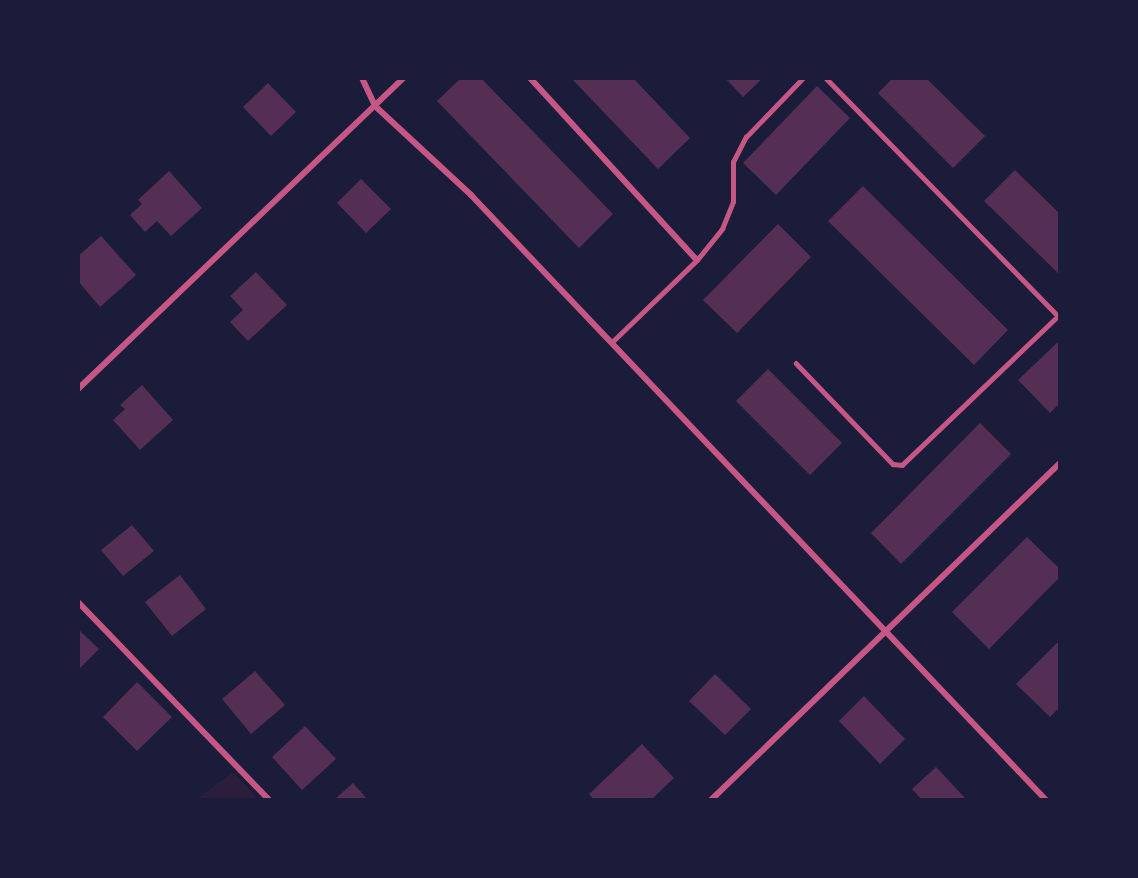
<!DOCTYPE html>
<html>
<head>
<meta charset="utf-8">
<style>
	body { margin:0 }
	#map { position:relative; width:1138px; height:878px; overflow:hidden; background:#1b1b3a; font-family:"PT Sans",sans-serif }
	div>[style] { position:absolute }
	.green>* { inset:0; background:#2a1e3b }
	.building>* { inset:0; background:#542f53 }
	.service>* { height:4.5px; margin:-2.25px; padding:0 2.25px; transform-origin:2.25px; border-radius:2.25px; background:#c65784 }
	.minor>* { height:6px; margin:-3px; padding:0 3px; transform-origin:3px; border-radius:3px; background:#c65784 }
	span { translate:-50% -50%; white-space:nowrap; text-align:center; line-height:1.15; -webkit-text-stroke:4.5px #1b1b3a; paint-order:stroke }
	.frame { position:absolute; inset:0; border:80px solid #1b1b3a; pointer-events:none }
</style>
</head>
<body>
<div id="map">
	<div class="green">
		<div style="clip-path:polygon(233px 772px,259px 800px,195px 800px)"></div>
	</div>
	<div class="building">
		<div style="clip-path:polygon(461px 78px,481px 78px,613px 214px,579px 248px,437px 101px)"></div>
		<div style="clip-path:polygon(571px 78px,633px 78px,690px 138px,658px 169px)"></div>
		<div style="clip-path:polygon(725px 78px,763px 78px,743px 97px)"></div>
		<div style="clip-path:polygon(893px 78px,926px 78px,985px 136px,953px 168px,878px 93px)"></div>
		<div style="clip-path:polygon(268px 83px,296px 112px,271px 136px,243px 107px)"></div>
		<div style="clip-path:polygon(817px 86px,850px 118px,776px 195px,743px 163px)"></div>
		<div style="clip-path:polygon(1015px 170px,1060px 214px,1060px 275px,984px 201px)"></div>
		<div style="clip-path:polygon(169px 171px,202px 208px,171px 236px,157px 221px,145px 232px,130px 215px,142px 204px,138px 200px)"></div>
		<div style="clip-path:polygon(361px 179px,391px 209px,366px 233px,337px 203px)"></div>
		<div style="clip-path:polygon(863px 186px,1008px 330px,974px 365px,828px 221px)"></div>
		<div style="clip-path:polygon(778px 224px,811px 257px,737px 333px,703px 300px)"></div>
		<div style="clip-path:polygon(101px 236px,136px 275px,100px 307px,78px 281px,78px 256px)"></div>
		<div style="clip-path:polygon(256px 272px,287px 305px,248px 341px,230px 322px,243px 310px,230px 296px)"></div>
		<div style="clip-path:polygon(1060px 340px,1060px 403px,1050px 413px,1018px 380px)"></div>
		<div style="clip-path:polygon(768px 369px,842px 443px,810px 475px,736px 401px)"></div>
		<div style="clip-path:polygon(142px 385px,173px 420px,140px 450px,113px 420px,125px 409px,120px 405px)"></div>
		<div style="clip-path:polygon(980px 423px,1011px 454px,901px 564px,871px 533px)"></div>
		<div style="clip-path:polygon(132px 525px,154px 551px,123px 576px,101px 550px)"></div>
		<div style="clip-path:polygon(1027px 537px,1060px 569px,1060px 577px,989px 649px,952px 612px)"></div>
		<div style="clip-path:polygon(180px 575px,206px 609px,172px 636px,145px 602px)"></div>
		<div style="clip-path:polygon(78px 629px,99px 649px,78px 670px)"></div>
		<div style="clip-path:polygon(1060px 640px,1060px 707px,1050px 717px,1016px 684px)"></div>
		<div style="clip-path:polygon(255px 671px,285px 705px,251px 734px,222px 699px)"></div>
		<div style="clip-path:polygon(715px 674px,751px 709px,725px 735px,689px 701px)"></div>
		<div style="clip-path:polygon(137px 682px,172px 717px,137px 751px,103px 717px)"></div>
		<div style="clip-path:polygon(864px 696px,905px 739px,880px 764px,839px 721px)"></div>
		<div style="clip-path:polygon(305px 726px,336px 759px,302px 790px,272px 757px)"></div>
		<div style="clip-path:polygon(642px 744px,674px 778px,651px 800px,594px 800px,589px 794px)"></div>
		<div style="clip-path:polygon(936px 767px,967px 800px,922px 800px,912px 789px)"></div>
		<div style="clip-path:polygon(353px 783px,368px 800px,334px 800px)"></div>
	</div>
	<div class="service">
		<div style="left:826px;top:78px;width:332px;rotate:45.7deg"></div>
		<div style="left:612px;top:342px;width:118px;rotate:-44deg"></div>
		<div style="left:697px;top:260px;width:40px;rotate:-51deg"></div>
		<div style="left:722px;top:229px;width:29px;rotate:-68deg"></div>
		<div style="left:733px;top:202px;width:40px;rotate:-90deg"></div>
		<div style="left:733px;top:162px;width:28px;rotate:-63deg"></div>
		<div style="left:746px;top:137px;width:82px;rotate:-46deg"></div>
		<div style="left:796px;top:363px;width:140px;rotate:46.2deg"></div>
		<div style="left:893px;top:464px;width:9px;rotate:6deg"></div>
		<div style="left:902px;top:465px;width:219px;rotate:-43.7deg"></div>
	</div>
	<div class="minor">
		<div style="left:362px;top:78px;width:31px;rotate:65deg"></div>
		<div style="left:375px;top:106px;width:131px;rotate:42.8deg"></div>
		<div style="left:471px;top:195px;width:835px;rotate:46.46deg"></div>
		<div style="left:530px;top:78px;width:247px;rotate:47.5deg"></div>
		<div style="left:78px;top:389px;width:450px;rotate:-43.7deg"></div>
		<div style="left:78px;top:602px;width:275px;rotate:46deg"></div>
		<div style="left:711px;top:800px;width:485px;rotate:-44deg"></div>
	</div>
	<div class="frame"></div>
</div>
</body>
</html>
